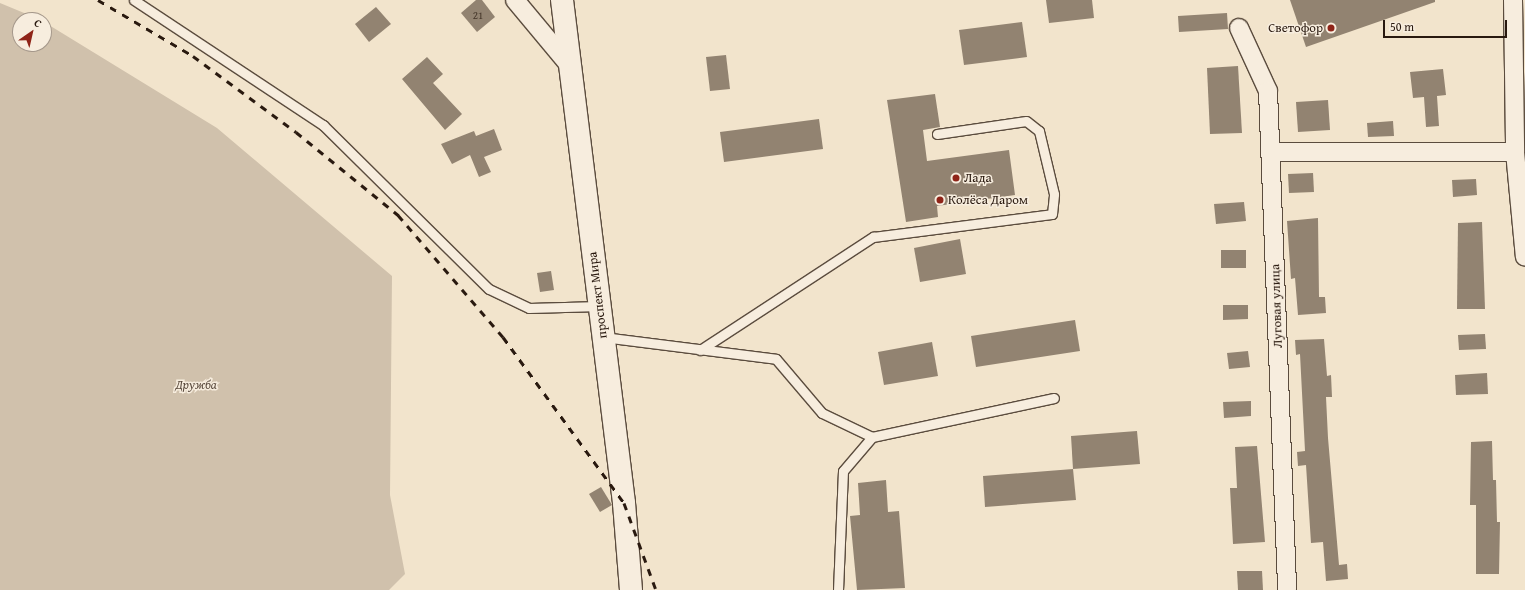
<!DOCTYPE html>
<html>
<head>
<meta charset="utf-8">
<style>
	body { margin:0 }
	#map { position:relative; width:1525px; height:590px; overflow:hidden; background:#f2e4cc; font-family:"Gentium Book Plus",serif }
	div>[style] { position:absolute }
	.green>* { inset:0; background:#d0c1ac }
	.building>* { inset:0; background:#928371 }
	.roads { filter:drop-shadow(1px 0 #5b4c3e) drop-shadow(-1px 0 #5b4c3e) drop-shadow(0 1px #5b4c3e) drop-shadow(0 -1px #5b4c3e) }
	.lane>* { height:9px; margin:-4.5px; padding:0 4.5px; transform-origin:4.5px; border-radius:4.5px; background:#f7edde }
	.street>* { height:18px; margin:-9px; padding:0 9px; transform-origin:9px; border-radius:9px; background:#f7edde }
	.secondary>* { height:22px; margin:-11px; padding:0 11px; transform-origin:11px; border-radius:11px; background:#f7edde }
	.rail>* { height:3px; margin-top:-1.5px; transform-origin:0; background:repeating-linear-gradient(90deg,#29190f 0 7px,transparent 0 14px) }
	.dots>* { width:11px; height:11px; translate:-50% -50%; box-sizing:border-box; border:2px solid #f7edde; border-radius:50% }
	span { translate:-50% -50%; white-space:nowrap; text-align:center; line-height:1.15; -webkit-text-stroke:3px #f7edde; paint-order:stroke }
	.number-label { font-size:11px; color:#433428 }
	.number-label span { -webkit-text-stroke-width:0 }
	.poi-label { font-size:13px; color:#29190f }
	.right { translate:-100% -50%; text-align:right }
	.left { translate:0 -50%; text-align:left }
	.street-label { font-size:13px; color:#29190f }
	.park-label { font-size:13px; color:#5b4b3e; font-style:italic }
	.north { position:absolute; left:12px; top:12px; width:40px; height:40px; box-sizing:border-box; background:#f7edde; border:1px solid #a5988b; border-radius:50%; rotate:34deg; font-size:11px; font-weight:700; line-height:16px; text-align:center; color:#29190f }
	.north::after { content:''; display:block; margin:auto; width:14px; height:18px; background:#8f2418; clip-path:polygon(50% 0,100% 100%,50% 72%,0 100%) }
	.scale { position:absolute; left:1383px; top:20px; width:124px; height:18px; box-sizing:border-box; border:2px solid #29190f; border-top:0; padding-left:5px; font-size:12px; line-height:14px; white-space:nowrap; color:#29190f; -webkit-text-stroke:3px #f7edde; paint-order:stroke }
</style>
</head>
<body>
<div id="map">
	<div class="green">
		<div style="clip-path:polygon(0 3px,41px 20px,20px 20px,20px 44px,44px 44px,44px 22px,217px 128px,392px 276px,390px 495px,405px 574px,389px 590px,0 590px)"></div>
	</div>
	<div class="building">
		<div style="clip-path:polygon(476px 0,482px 0,495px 17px,477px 32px,461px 13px)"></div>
		<div style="clip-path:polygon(1046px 0,1092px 0,1094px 18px,1049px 23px)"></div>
		<div style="clip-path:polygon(1290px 0,1435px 0,1435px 2px,1306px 47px)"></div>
		<div style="clip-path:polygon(376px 7px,391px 24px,369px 42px,355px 24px)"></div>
		<div style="clip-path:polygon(1227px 13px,1228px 29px,1179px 32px,1178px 16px)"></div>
		<div style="clip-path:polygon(1022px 22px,1027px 57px,964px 65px,959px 30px)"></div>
		<div style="clip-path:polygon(726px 55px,730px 89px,710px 91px,706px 57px)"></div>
		<div style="clip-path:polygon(427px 57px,443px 74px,433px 83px,462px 114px,445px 130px,402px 79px)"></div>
		<div style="clip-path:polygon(1238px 66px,1242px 133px,1210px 134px,1207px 68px)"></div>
		<div style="clip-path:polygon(1443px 69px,1446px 95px,1437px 96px,1439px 126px,1426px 127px,1424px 97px,1413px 98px,1410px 72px)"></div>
		<div style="clip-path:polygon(935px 94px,940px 127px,923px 130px,927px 161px,1009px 150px,1015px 195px,937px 206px,938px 217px,906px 222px,887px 100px)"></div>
		<div style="clip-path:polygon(1328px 100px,1330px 130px,1298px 132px,1296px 102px)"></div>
		<div style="clip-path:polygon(819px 119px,823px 149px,724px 162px,720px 132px)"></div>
		<div style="clip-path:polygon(1393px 121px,1394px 136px,1368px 137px,1367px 123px)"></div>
		<div style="clip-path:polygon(494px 129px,502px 150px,484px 157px,491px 172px,479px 177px,470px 155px,452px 164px,441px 144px,474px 131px,476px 136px)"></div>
		<div style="clip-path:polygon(1313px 173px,1314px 192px,1289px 193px,1288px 174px)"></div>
		<div style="clip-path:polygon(1476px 179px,1477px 195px,1453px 197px,1452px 180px)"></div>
		<div style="clip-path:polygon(1244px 202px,1246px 221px,1216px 224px,1214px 204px)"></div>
		<div style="clip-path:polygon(1318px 218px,1319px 297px,1325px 297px,1326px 313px,1298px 315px,1295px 278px,1291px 279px,1287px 221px)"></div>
		<div style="clip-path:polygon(1482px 222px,1485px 309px,1457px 309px,1458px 223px)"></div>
		<div style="clip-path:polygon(960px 239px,966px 274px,920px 282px,914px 248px)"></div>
		<div style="clip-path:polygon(1221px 250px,1246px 250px,1246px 268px,1221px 268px)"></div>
		<div style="clip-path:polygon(551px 271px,554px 290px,540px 292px,537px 273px)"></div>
		<div style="clip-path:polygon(1223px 305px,1248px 305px,1248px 319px,1223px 320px)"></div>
		<div style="clip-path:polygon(1075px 320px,1080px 351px,976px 367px,971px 336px)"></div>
		<div style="clip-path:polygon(1485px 334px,1486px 349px,1459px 350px,1458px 335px)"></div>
		<div style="clip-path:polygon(1324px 339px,1327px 376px,1331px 375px,1332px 397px,1326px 397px,1328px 438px,1339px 565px,1347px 564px,1348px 579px,1326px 581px,1323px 542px,1311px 543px,1306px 465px,1298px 466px,1297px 452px,1305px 451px,1300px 354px,1296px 355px,1295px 340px)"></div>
		<div style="clip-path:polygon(932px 342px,938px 376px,884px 385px,878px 352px)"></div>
		<div style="clip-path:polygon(1248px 351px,1250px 367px,1229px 369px,1227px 353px)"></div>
		<div style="clip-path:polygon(1487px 373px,1488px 394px,1456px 395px,1455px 375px)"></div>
		<div style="clip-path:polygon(1251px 401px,1251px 416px,1224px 418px,1223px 402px)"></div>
		<div style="clip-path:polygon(1137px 431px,1140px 464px,1073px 469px,1071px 436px)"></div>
		<div style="clip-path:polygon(1492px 441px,1493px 480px,1496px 480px,1497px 522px,1500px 522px,1499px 574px,1476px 574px,1476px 505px,1470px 505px,1471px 442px)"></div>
		<div style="clip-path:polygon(1257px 446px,1265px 542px,1233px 544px,1230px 488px,1237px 488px,1235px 447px)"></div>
		<div style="clip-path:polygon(1073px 469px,1076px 500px,985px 507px,983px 476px)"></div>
		<div style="clip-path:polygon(886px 480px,888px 512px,899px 511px,905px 588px,857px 590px,850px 516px,860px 515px,858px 483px)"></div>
		<div style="clip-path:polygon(601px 487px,612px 505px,600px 512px,589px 494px)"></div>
		<div style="clip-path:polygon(1237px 571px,1262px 571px,1263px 590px,1238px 590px)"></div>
	</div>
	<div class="roads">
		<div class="lane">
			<div style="left:134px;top:0;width:227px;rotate:33.5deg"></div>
			<div style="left:323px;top:125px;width:233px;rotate:44.7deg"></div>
			<div style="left:489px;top:289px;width:44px;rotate:25.4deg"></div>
			<div style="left:529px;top:308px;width:71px;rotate:-1.6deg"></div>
			<div style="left:603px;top:337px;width:174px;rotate:7.2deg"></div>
			<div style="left:776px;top:359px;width:71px;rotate:49.6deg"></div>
			<div style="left:822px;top:413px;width:55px;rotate:25.6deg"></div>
			<div style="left:872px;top:437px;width:186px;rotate:-12.1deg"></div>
			<div style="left:700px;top:350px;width:207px;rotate:-33.2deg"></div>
			<div style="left:873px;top:237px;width:180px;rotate:-7.3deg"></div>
			<div style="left:1052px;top:214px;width:20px;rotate:-84deg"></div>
			<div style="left:1054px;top:194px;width:65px;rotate:-103.4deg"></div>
			<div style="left:1039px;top:131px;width:16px;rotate:-142deg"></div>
			<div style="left:1026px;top:121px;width:90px;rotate:171.7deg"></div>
			<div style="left:838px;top:590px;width:119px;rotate:-87.6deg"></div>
			<div style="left:843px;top:471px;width:45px;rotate:-49.5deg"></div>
		</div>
		<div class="street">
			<div style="left:515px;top:0;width:86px;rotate:50.2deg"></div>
			<div style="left:1513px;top:0;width:152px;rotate:89.2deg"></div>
			<div style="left:1515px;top:152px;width:105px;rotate:84.6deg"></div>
			<div style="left:1239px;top:28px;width:69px;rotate:65.3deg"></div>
			<div style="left:1268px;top:91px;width:499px;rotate:87.8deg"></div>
			<div style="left:1271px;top:152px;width:244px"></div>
		</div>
		<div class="secondary">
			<div style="left:562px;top:0;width:507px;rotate:82.97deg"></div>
			<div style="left:624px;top:503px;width:87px;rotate:85.4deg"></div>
		</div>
	</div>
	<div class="rail">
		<div style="left:98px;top:0;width:110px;rotate:30.5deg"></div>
		<div style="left:193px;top:56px;width:128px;rotate:36.4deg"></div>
		<div style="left:296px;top:132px;width:132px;rotate:39.1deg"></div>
		<div style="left:398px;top:215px;width:161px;rotate:49.3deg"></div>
		<div style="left:503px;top:337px;width:205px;rotate:53.9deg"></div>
		<div style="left:624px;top:503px;width:93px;rotate:69.8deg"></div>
	</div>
	<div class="dots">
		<div style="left:1331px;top:28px;background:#8f2418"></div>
		<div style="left:956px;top:178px;background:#8f2418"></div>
		<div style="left:940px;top:200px;background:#8f2418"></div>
	</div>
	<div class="number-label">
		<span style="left:478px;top:15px">21</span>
	</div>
	<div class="poi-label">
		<span class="right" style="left:1323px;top:28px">Светофор</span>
		<span class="left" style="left:964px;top:178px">Лада</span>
		<span class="left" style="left:948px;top:200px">Колёса Даром</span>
	</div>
	<div class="street-label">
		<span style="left:598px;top:295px;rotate:-97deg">проспект Мира</span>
		<span style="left:1277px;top:306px;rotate:-92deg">Луговая улица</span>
	</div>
	<div class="park-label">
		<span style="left:196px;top:385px">Дружба</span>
	</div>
	<div class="north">С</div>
	<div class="scale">50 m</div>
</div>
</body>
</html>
